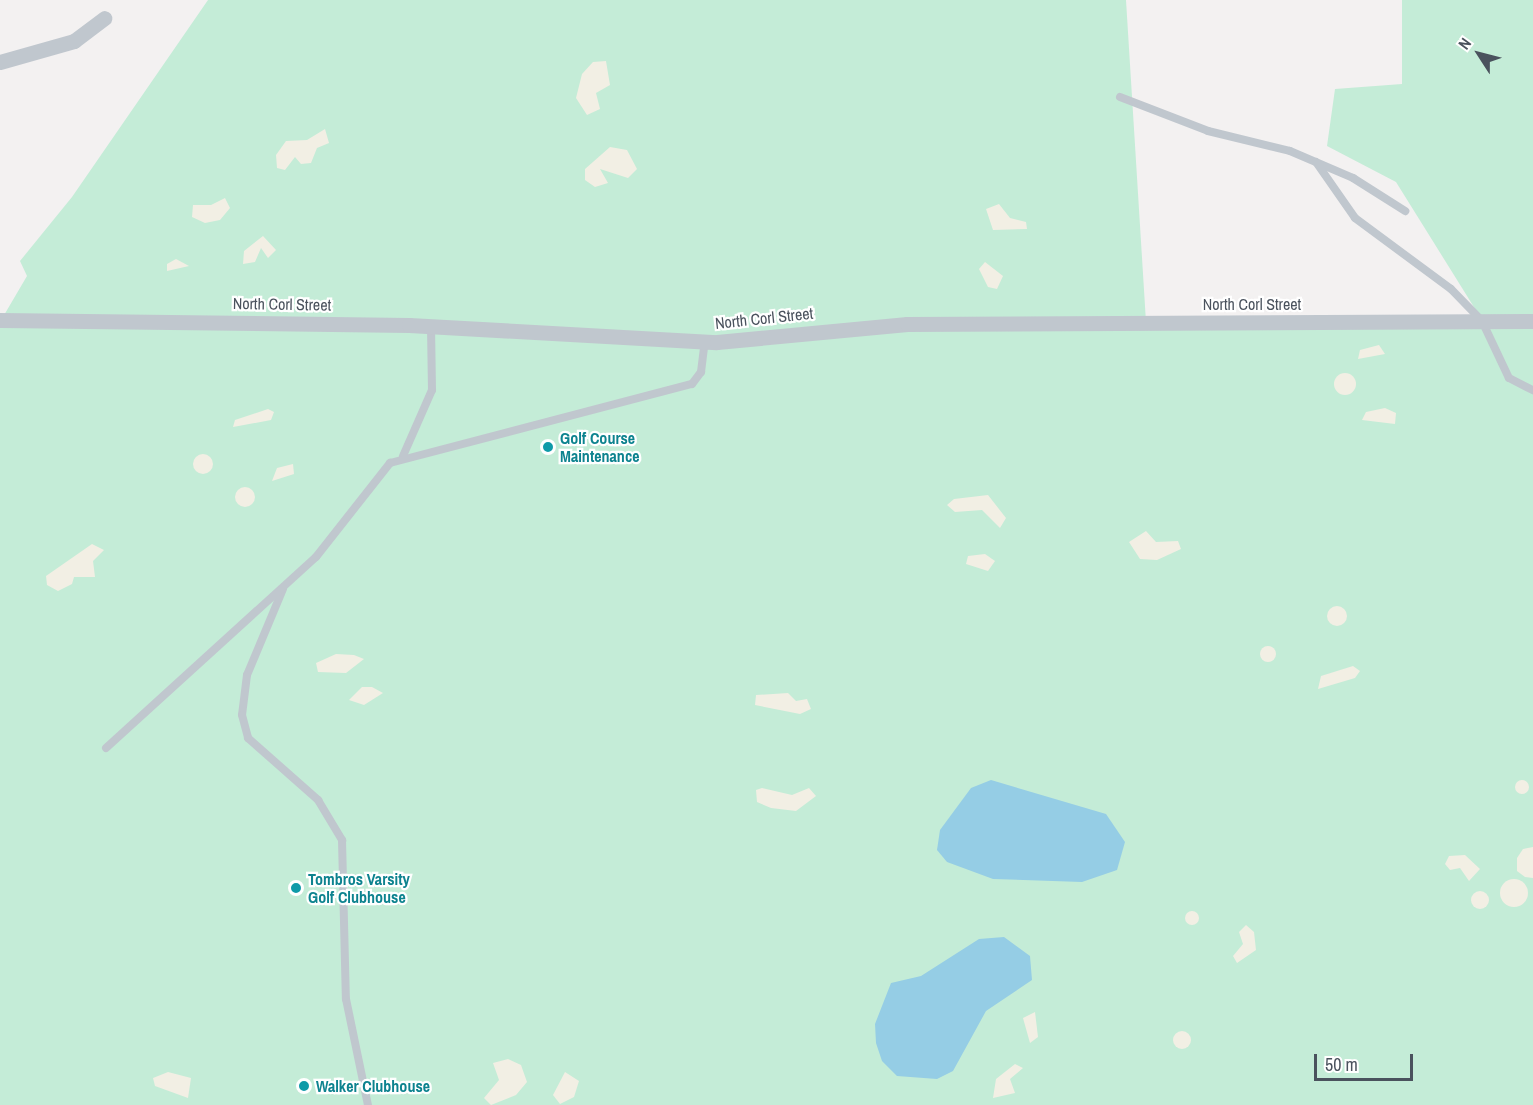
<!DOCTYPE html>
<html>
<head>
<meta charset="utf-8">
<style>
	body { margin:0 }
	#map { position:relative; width:1533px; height:1105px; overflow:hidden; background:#f3f1f1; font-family:"Archivo Narrow",sans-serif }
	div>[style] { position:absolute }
	.green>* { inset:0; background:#c4ecd7 }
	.sand>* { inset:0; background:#f2efe4 }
	.round { border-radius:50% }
	.water>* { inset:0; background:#95cde5 }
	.service>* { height:8px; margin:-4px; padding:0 4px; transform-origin:4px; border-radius:4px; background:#c0c7ce }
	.minor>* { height:15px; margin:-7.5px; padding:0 7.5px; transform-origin:7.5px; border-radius:7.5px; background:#c0c7ce }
	.dots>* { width:16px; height:16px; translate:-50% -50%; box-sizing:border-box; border:3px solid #fff; border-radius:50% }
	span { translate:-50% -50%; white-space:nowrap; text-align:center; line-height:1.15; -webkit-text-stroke:4.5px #fff; paint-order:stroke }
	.street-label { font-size:16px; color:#4a525d }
	.culture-label { font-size:16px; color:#0d838f; font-weight:700 }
	.left { translate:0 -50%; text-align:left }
	.north { position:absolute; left:1449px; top:24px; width:60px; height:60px; -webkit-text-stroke:4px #fff; paint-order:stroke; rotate:306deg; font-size:16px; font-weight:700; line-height:24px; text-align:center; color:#4a525d }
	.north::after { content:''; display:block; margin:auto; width:21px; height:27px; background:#4a525d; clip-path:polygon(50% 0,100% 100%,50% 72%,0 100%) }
	.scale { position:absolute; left:1314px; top:1054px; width:99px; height:27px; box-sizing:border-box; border:3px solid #4a525d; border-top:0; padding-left:8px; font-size:18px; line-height:21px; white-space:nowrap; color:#4a525d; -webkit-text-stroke:4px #fff; paint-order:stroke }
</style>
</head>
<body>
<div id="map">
	<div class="green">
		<div style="clip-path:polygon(208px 0,1126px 0,1146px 322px,1482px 320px,1396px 182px,1327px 146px,1335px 89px,1402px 84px,1402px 0,1533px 0,1533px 1105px,0 1105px,0 322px,27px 276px,20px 261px,72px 197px)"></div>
	</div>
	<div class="sand">
		<div style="clip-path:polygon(606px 61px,610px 85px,596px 93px,600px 109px,587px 115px,576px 98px,582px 74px,593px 62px)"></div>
		<div style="clip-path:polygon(325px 129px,329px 143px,317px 148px,311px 163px,301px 164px,295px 157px,285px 170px,277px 168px,276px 155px,286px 141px,307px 140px)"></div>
		<div style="clip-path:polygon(610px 147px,627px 150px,637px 169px,628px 178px,600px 169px,608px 183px,595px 187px,585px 180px,585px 169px)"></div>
		<div style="clip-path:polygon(225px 198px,230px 208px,220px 220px,205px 223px,192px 217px,193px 205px,211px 205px)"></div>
		<div style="clip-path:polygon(999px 204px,1010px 218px,1026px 222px,1027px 229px,993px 230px,986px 209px)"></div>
		<div style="clip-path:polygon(263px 236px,276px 250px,268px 258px,261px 248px,255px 262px,243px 264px,244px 251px)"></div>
		<div style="clip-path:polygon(176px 259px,189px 266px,167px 271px,167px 264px)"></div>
		<div style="clip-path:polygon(985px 262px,1003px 276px,997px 289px,988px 287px,979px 269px)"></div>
		<div style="clip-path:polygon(1379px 345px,1385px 354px,1358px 359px,1360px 350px)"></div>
		<div class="round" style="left:1334px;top:373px;width:22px;height:22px"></div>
		<div style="clip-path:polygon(1385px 408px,1396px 413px,1395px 424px,1362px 420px,1366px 412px)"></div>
		<div style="clip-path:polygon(268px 409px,274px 412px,271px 420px,233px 427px,235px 420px)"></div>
		<div class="round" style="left:193px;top:454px;width:20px;height:20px"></div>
		<div style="clip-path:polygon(293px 464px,294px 474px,272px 481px,277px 468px)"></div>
		<div class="round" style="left:235px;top:487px;width:20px;height:20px"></div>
		<div style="clip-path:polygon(988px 495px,1006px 518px,1000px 528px,982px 510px,955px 512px,947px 505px,954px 499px)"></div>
		<div style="clip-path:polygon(1146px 531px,1156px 542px,1178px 541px,1181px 549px,1157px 560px,1140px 559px,1129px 542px)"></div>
		<div style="clip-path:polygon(92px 544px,104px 550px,93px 561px,95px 577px,74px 577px,72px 584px,58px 591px,47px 585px,46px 576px)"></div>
		<div style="clip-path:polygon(985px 554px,995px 561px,988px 571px,966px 564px,968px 556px)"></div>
		<div class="round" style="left:1327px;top:606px;width:20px;height:20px"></div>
		<div class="round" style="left:1260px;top:646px;width:16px;height:16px"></div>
		<div style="clip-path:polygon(336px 654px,354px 655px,364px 659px,346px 673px,318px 672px,316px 663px)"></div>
		<div style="clip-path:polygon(1353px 666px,1360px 671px,1355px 678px,1318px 689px,1321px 676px)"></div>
		<div style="clip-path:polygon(362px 687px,372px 687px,383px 693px,364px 705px,349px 700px)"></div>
		<div style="clip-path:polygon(788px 693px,796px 701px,807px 699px,811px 709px,800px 714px,755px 705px,756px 695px)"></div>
		<div class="round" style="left:1515px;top:780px;width:14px;height:14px"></div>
		<div style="clip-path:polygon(762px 788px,792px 795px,809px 788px,816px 796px,796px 811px,771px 808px,757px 802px,756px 790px)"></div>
		<div style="clip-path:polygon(1533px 847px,1533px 878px,1525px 877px,1517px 871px,1517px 858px,1523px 849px)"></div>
		<div style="clip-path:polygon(1465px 855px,1480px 869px,1469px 881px,1460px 868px,1450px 870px,1445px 864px,1449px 856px)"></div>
		<div class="round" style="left:1500px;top:879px;width:28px;height:28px"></div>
		<div class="round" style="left:1471px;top:891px;width:18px;height:18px"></div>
		<div class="round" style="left:1185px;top:911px;width:14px;height:14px"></div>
		<div style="clip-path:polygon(1246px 925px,1254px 932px,1256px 950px,1237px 963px,1233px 956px,1243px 944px,1239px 932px)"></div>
		<div style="clip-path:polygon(1035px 1012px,1038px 1037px,1030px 1043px,1023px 1018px)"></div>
		<div class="round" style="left:1173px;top:1031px;width:18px;height:18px"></div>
		<div style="clip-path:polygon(508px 1059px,521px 1065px,527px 1082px,516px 1095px,491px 1105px,484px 1098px,499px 1080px,493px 1063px)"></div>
		<div style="clip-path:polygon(1015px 1064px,1023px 1068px,1010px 1079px,1015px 1093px,993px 1098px,996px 1079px)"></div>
		<div style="clip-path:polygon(168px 1072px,191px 1078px,188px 1098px,155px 1086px,153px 1078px)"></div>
		<div style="clip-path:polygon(565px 1072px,579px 1081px,574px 1097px,560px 1104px,553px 1095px)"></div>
	</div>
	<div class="water">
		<div style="clip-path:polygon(991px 780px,1106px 814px,1125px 842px,1117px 870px,1082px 882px,993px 879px,947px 862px,937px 850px,940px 830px,971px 788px)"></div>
		<div style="clip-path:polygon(1004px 937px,1030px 956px,1032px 980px,986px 1011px,953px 1071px,937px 1079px,897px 1076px,882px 1061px,876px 1043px,875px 1024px,891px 983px,921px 976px,979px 939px)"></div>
	</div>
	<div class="service">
		<div style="left:1120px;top:97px;width:94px;rotate:21.1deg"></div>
		<div style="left:1208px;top:131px;width:84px;rotate:13.7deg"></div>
		<div style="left:1290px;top:151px;width:69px;rotate:23.2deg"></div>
		<div style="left:1353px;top:178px;width:62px;rotate:32.4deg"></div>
		<div style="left:1316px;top:162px;width:68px;rotate:55.1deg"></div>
		<div style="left:1355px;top:218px;width:119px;rotate:36.5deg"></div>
		<div style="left:1451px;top:289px;width:45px;rotate:45.9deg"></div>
		<div style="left:1482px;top:321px;width:63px;rotate:64.7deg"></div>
		<div style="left:1509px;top:378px;width:27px;rotate:27deg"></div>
		<div style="left:403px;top:456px;width:72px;rotate:-66.3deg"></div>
		<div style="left:432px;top:390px;width:64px;rotate:-90.9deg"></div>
		<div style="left:283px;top:589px;width:93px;rotate:112.7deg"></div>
		<div style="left:247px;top:675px;width:40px;rotate:97.1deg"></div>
		<div style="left:242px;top:715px;width:24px;rotate:75deg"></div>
		<div style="left:248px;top:738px;width:94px;rotate:41.5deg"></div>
		<div style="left:318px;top:800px;width:47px;rotate:59deg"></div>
		<div style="left:342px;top:840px;width:159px;rotate:88.6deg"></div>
		<div style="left:346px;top:999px;width:108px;rotate:78.3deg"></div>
		<div style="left:106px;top:748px;width:284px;rotate:-42.3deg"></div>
		<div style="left:316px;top:557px;width:120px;rotate:-51.8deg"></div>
		<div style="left:390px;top:463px;width:312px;rotate:-14.7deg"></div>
		<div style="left:692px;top:384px;width:15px;rotate:-53deg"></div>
		<div style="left:701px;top:372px;width:31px;rotate:-83deg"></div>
	</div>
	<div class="minor">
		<div style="left:0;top:62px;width:77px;rotate:-15.8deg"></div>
		<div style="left:74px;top:41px;width:38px;rotate:-37deg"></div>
		<div style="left:0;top:320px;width:409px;rotate:0.7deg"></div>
		<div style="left:409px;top:325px;width:308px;rotate:3.2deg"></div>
		<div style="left:717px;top:342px;width:191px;rotate:-5.4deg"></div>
		<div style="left:907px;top:324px;width:626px;rotate:-0.27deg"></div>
	</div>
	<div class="dots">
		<div style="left:548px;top:447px;background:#0f9aa8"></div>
		<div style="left:296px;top:888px;background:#0f9aa8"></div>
		<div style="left:304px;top:1086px;background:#0f9aa8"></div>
	</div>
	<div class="street-label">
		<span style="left:282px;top:304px;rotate:1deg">North Corl Street</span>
		<span style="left:1252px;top:304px">North Corl Street</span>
		<span style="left:764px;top:318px;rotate:-6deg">North Corl Street</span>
	</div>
	<div class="culture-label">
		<span class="left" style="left:560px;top:447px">Golf Course<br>Maintenance</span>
		<span class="left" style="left:308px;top:888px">Tombros Varsity<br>Golf Clubhouse</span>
		<span class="left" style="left:316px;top:1086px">Walker Clubhouse</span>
	</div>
	<div class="north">N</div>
	<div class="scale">50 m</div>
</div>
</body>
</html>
